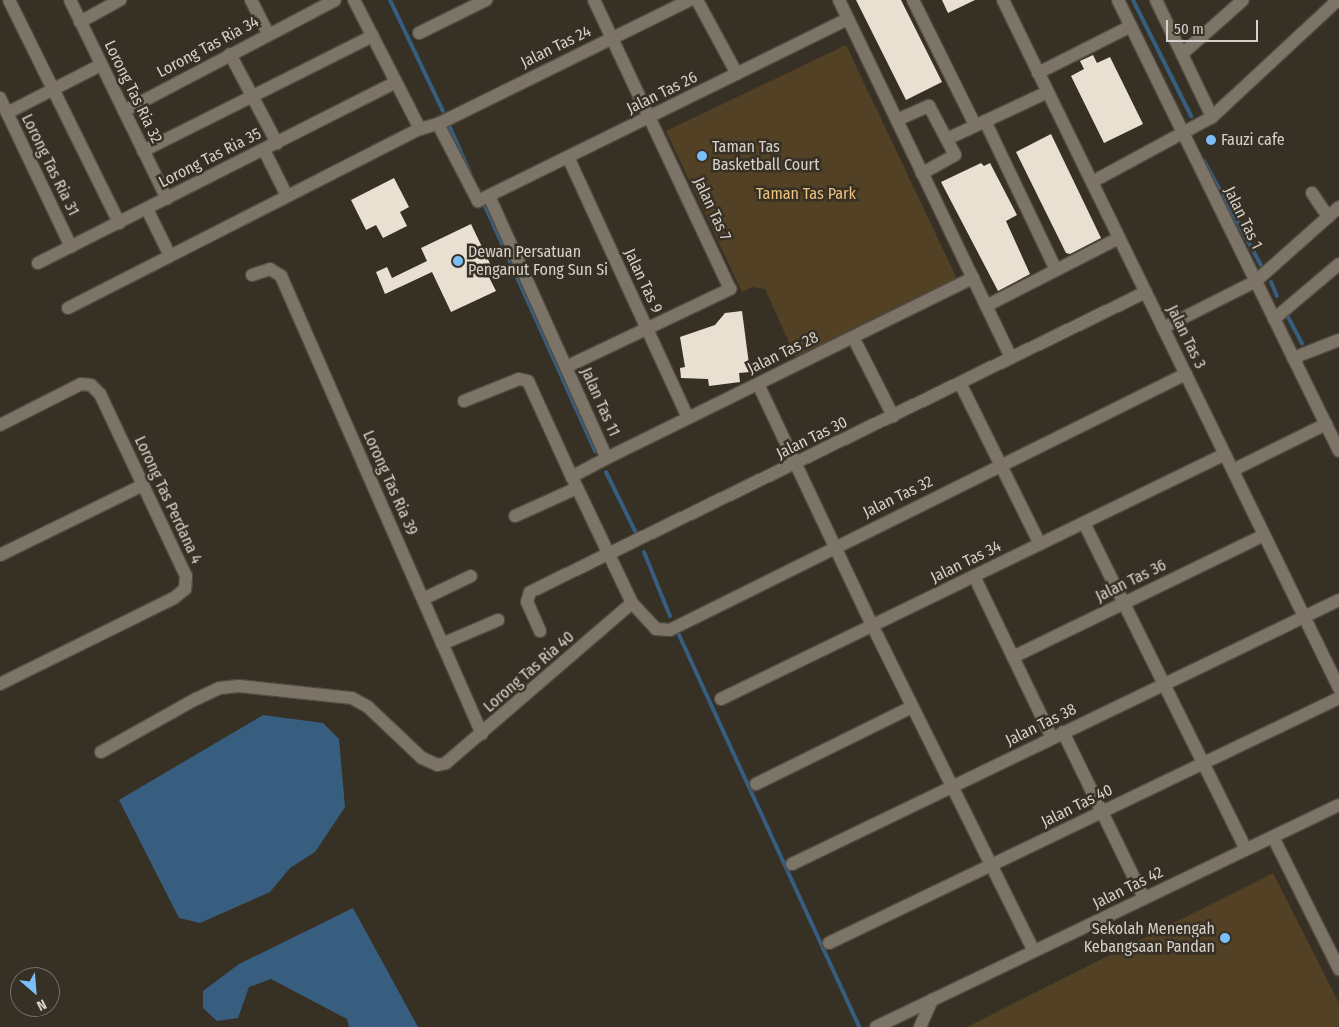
<!DOCTYPE html>
<style>
body{margin:0}
#map{position:relative;width:1339px;height:1027px;overflow:hidden;background:#373025;font-family:"Fira Sans Condensed",sans-serif}
div>[style]{position:absolute}
.green>*{inset:0;background:#534126}
.water>*{inset:0;background:#385e7f}
.stream>*{height:4px;margin:-2px;padding:0 2px;transform-origin:2px;border-radius:2px;background:#385e7f}
.building>*{inset:0;background:#e9e0d2}
.roads{filter:drop-shadow(1px 0 #524c43) drop-shadow(-1px 0 #524c43) drop-shadow(0 1px #524c43) drop-shadow(0 -1px #524c43)}
.minor>*{height:12px;margin:-6px;padding:0 6px;transform-origin:6px;border-radius:6px;background:#7d7468}
.dots>*{width:14px;height:14px;translate:-50% -50%;box-sizing:border-box;border:2px solid #373025;border-radius:50%}
span{translate:-50% -50%;white-space:nowrap;text-align:center;line-height:1.15;-webkit-text-stroke:5px #373025;paint-order:stroke}
.street-label{font-size:16px;color:#d6d1cb}
.poi-label{font-size:16px;color:#d6d1cb}
.left{translate:0 -50%;text-align:left}
.right{translate:-100% -50%;text-align:right}
.park-label{font-size:16px;color:#ecc07d}
.north{position:absolute;left:10px;top:967px;width:50px;height:50px;box-sizing:border-box;background:#373025;border:1px solid #777067;border-radius:50%;rotate:153deg;font-size:14px;font-weight:700;line-height:20px;text-align:center;color:#d6d1cb}
.north::after{content:'';display:block;margin:auto;width:18px;height:22px;background:#7bbef8;clip-path:polygon(50% 0,100% 100%,50% 72%,0 100%)}
.scale{position:absolute;left:1166px;top:20px;width:92px;height:22px;box-sizing:border-box;border:2px solid #d6d1cb;border-top:0;padding-left:6px;font-size:15px;line-height:18px;white-space:nowrap;color:#d6d1cb;-webkit-text-stroke:4px #373025;paint-order:stroke}
</style>
<div id="map">
<div class="green">
<div style="clip-path:polygon(846px 45px,959px 283px,797px 360px,765px 289px,752px 287px,742px 292px,666px 131px)"></div>
<div style="clip-path:polygon(1273px 873px,1339px 1003px,1339px 1027px,967px 1027px)"></div>
</div>
<div class="water">
<div style="clip-path:polygon(263px 715px,323px 723px,339px 739px,345px 807px,315px 852px,290px 868px,270px 892px,200px 923px,179px 918px,119px 800px)"></div>
<div style="clip-path:polygon(353px 908px,418px 1027px,349px 1027px,347px 1019px,271px 979px,249px 987px,238px 1018px,217px 1021px,203px 1008px,203px 991px,239px 964px)"></div>
</div>
<div class="stream">
<div style="left:390px;top:0;width:123px;rotate:64.5deg"></div>
<div style="left:1133px;top:0;width:130px;rotate:63.4deg"></div>
<div style="left:449px;top:125px;width:52px;rotate:66.4deg"></div>
<div style="left:1204px;top:161px;width:119px;rotate:61.3deg"></div>
<div style="left:485px;top:206px;width:269px;rotate:65.8deg"></div>
<div style="left:1271px;top:282px;width:15px;rotate:67deg"></div>
<div style="left:1288px;top:317px;width:30px;rotate:62deg"></div>
<div style="left:606px;top:472px;width:70px;rotate:63.8deg"></div>
<div style="left:644px;top:552px;width:69px;rotate:67.9deg"></div>
<div style="left:679px;top:635px;width:431px;rotate:65.3deg"></div>
</div>
<div class="building">
<div style="clip-path:polygon(856px 0,901px 0,942px 82px,906px 100px)"></div>
<div style="clip-path:polygon(942px 0,975px 0,948px 13px)"></div>
<div style="clip-path:polygon(1093px 55px,1097px 63px,1110px 57px,1143px 124px,1104px 143px,1071px 76px,1084px 69px,1080px 61px)"></div>
<div style="clip-path:polygon(1051px 134px,1101px 238px,1070px 254px,1066px 253px,1016px 152px)"></div>
<div style="clip-path:polygon(981px 163px,984px 166px,990px 163px,1017px 215px,1006px 221px,1030px 274px,998px 291px,941px 182px)"></div>
<div style="clip-path:polygon(394px 178px,409px 207px,400px 212px,407px 226px,383px 238px,376px 225px,366px 230px,351px 200px)"></div>
<div style="clip-path:polygon(471px 224px,495px 274px,489px 277px,496px 291px,451px 312px,432px 272px,385px 294px,376px 272px,387px 267px,392px 278px,427px 261px,421px 248px)"></div>
<div style="clip-path:polygon(742px 311px,750px 372px,739px 373px,740px 382px,709px 386px,708px 379px,681px 378px,680px 368px,685px 367px,680px 337px,715px 325px,725px 313px)"></div>
</div>
<div class="roads">
<div class="minor">
<div style="left:9px;top:0;width:249px;rotate:63.7deg"></div>
<div style="left:70px;top:0;width:221px;rotate:64deg"></div>
<div style="left:251px;top:0;width:37px;rotate:63deg"></div>
<div style="left:354px;top:0;width:145px;rotate:62.9deg"></div>
<div style="left:697px;top:0;width:84px;rotate:61.6deg"></div>
<div style="left:839px;top:0;width:396px;rotate:64.3deg"></div>
<div style="left:913px;top:0;width:140px;rotate:63.6deg"></div>
<div style="left:1003px;top:0;width:766px;rotate:63.97deg"></div>
<div style="left:1118px;top:0;width:502px;rotate:63.89deg"></div>
<div style="left:1156px;top:0;width:130px;rotate:64.4deg"></div>
<div style="left:80px;top:22px;width:46px;rotate:-28.8deg"></div>
<div style="left:419px;top:33px;width:75px;rotate:-26.2deg"></div>
<div style="left:230px;top:54px;width:101px;rotate:62.2deg"></div>
<div style="left:1182px;top:54px;width:81px;rotate:-41.5deg"></div>
<div style="left:1038px;top:73px;width:104px;rotate:-26.8deg"></div>
<div style="left:0;top:98px;width:165px;rotate:64.5deg"></div>
<div style="left:124px;top:111px;width:238px;rotate:-27.7deg"></div>
<div style="left:7px;top:113px;width:106px;rotate:-27.1deg"></div>
<div style="left:897px;top:120px;width:35px;rotate:-24deg"></div>
<div style="left:929px;top:106px;width:55px;rotate:62deg"></div>
<div style="left:955px;top:155px;width:38px;rotate:151deg"></div>
<div style="left:985px;top:121px;width:165px;rotate:64.5deg"></div>
<div style="left:438px;top:124px;width:281px;rotate:-26.2deg"></div>
<div style="left:947px;top:139px;width:111px;rotate:-25deg"></div>
<div style="left:264px;top:150px;width:51px;rotate:63.4deg"></div>
<div style="left:143px;top:151px;width:257px;rotate:-26.6deg"></div>
<div style="left:568px;top:157px;width:287px;rotate:65.3deg"></div>
<div style="left:1092px;top:182px;width:136px;rotate:-28.4deg"></div>
<div style="left:1212px;top:117px;width:172px;rotate:-42.9deg"></div>
<div style="left:1312px;top:193px;width:29px;rotate:56deg"></div>
<div style="left:489px;top:196px;width:287px;rotate:65.8deg"></div>
<div style="left:607px;top:458px;width:40px;rotate:152deg"></div>
<div style="left:572px;top:477px;width:140px;rotate:64.5deg"></div>
<div style="left:632px;top:603px;width:35px;rotate:47deg"></div>
<div style="left:656px;top:629px;width:14px;rotate:4deg"></div>
<div style="left:670px;top:630px;width:576px;rotate:-26.39deg"></div>
<div style="left:147px;top:209px;width:52px;rotate:63.9deg"></div>
<div style="left:38px;top:263px;width:401px;rotate:-26.8deg"></div>
<div style="left:252px;top:275px;width:19px;rotate:-18deg"></div>
<div style="left:270px;top:269px;width:13px;rotate:32deg"></div>
<div style="left:281px;top:276px;width:500px;rotate:66.31deg"></div>
<div style="left:986px;top:306px;width:149px;rotate:-27.1deg"></div>
<div style="left:68px;top:308px;width:395px;rotate:-27deg"></div>
<div style="left:420px;top:129px;width:19px;rotate:-16deg"></div>
<div style="left:438px;top:124px;width:87px;rotate:62.5deg"></div>
<div style="left:478px;top:201px;width:412px;rotate:-26.2deg"></div>
<div style="left:1274px;top:319px;width:85px;rotate:-40.2deg"></div>
<div style="left:1163px;top:328px;width:104px;rotate:-26.8deg"></div>
<div style="left:1256px;top:281px;width:111px;rotate:-41.7deg"></div>
<div style="left:853px;top:337px;width:89px;rotate:63.1deg"></div>
<div style="left:1293px;top:358px;width:49px;rotate:-21.4deg"></div>
<div style="left:566px;top:367px;width:182px;rotate:-25.4deg"></div>
<div style="left:730px;top:289px;width:319px;rotate:-115.2deg"></div>
<div style="left:960px;top:383px;width:180px;rotate:63.6deg"></div>
<div style="left:758px;top:384px;width:267px;rotate:64.7deg"></div>
<div style="left:872px;top:625px;width:364px;rotate:63.6deg"></div>
<div style="left:464px;top:401px;width:59px;rotate:-21.8deg"></div>
<div style="left:519px;top:379px;width:9px;rotate:13deg"></div>
<div style="left:528px;top:381px;width:106px;rotate:65.4deg"></div>
<div style="left:0;top:425px;width:91px;rotate:-26.8deg"></div>
<div style="left:81px;top:384px;width:10px;rotate:6deg"></div>
<div style="left:91px;top:385px;width:13px;rotate:45deg"></div>
<div style="left:100px;top:394px;width:201px;rotate:64.7deg"></div>
<div style="left:186px;top:576px;width:13px;rotate:94deg"></div>
<div style="left:185px;top:589px;width:14px;rotate:141deg"></div>
<div style="left:174px;top:598px;width:194px;rotate:153.7deg"></div>
<div style="left:607px;top:458px;width:408px;rotate:-26.2deg"></div>
<div style="left:1233px;top:470px;width:104px;rotate:-26.3deg"></div>
<div style="left:515px;top:516px;width:68px;rotate:-24.3deg"></div>
<div style="left:1084px;top:523px;width:364px;rotate:63.6deg"></div>
<div style="left:0;top:555px;width:159px;rotate:-26.1deg"></div>
<div style="left:974px;top:576px;width:180px;rotate:64.3deg"></div>
<div style="left:423px;top:599px;width:53px;rotate:-25.6deg"></div>
<div style="left:540px;top:631px;width:32px;rotate:-114deg"></div>
<div style="left:527px;top:602px;width:10px;rotate:-73deg"></div>
<div style="left:530px;top:592px;width:685px;rotate:-25.97deg"></div>
<div style="left:442px;top:644px;width:61px;rotate:-23.2deg"></div>
<div style="left:1013px;top:657px;width:279px;rotate:-25.9deg"></div>
<div style="left:721px;top:699px;width:560px;rotate:-25.92deg"></div>
<div style="left:1063px;top:732px;width:185px;rotate:64deg"></div>
<div style="left:101px;top:752px;width:109px;rotate:-29.2deg"></div>
<div style="left:196px;top:699px;width:26px;rotate:-25deg"></div>
<div style="left:220px;top:688px;width:19px;rotate:-6deg"></div>
<div style="left:239px;top:686px;width:114px;rotate:6.1deg"></div>
<div style="left:352px;top:698px;width:18px;rotate:29deg"></div>
<div style="left:368px;top:707px;width:74px;rotate:43.4deg"></div>
<div style="left:422px;top:758px;width:17px;rotate:24deg"></div>
<div style="left:438px;top:765px;width:8px;rotate:-14deg"></div>
<div style="left:446px;top:763px;width:245px;rotate:-40.7deg"></div>
<div style="left:756px;top:784px;width:174px;rotate:-26.3deg"></div>
<div style="left:1273px;top:837px;width:148px;rotate:63.4deg"></div>
<div style="left:792px;top:864px;width:607px;rotate:-25.76deg"></div>
<div style="left:829px;top:943px;width:566px;rotate:-25.66deg"></div>
<div style="left:876px;top:1027px;width:513px;rotate:-25.62deg"></div>
<div style="left:920px;top:1027px;width:30px;rotate:-66deg"></div>
</div>
</div>
<div class="dots">
<div style="left:1211px;top:140px;background:#7bbef8"></div>
<div style="left:702px;top:156px;background:#7bbef8"></div>
<div style="left:458px;top:261px;background:#7bbef8"></div>
<div style="left:1225px;top:938px;background:#7bbef8"></div>
</div>
<div class="street-label">
<span style="left:208px;top:47px;rotate:-28deg">Lorong Tas Ria 34</span>
<span style="left:556px;top:47px;rotate:-26deg">Jalan Tas 24</span>
<span style="left:133px;top:92px;rotate:64deg">Lorong Tas Ria 32</span>
<span style="left:662px;top:93px;rotate:-26deg">Jalan Tas 26</span>
<span style="left:210px;top:158px;rotate:-27deg">Lorong Tas Ria 35</span>
<span style="left:50px;top:165px;rotate:64deg">Lorong Tas Ria 31</span>
<span style="left:712px;top:209px;rotate:65deg">Jalan Tas 7</span>
<span style="left:1243px;top:218px;rotate:64deg">Jalan Tas 1</span>
<span style="left:643px;top:281px;rotate:65deg">Jalan Tas 9</span>
<span style="left:1186px;top:337px;rotate:64deg">Jalan Tas 3</span>
<span style="left:783px;top:353px;rotate:-26deg">Jalan Tas 28</span>
<span style="left:600px;top:402px;rotate:66deg">Jalan Tas 11</span>
<span style="left:812px;top:438px;rotate:-26deg">Jalan Tas 30</span>
<span style="left:390px;top:483px;rotate:66deg">Lorong Tas Ria 39</span>
<span style="left:898px;top:497px;rotate:-26deg">Jalan Tas 32</span>
<span style="left:168px;top:500px;rotate:65deg">Lorong Tas Perdana 4</span>
<span style="left:966px;top:562px;rotate:-26deg">Jalan Tas 34</span>
<span style="left:1131px;top:581px;rotate:-26deg">Jalan Tas 36</span>
<span style="left:529px;top:672px;rotate:-41deg">Lorong Tas Ria 40</span>
<span style="left:1041px;top:725px;rotate:-26deg">Jalan Tas 38</span>
<span style="left:1077px;top:806px;rotate:-26deg">Jalan Tas 40</span>
<span style="left:1128px;top:888px;rotate:-26deg">Jalan Tas 42</span>
</div>
<div class="poi-label">
<span class="left" style="left:1221px;top:140px">Fauzi cafe</span>
<span class="left" style="left:712px;top:156px">Taman Tas<br>Basketball Court</span>
<span class="left" style="left:468px;top:261px">Dewan Persatuan<br>Penganut Fong Sun Si</span>
<span class="right" style="left:1215px;top:938px">Sekolah Menengah<br>Kebangsaan Pandan</span>
</div>
<div class="park-label">
<span style="left:806px;top:194px">Taman Tas Park</span>
</div>
<div class="north">N</div>
<div class="scale">50 m</div>
</div>
